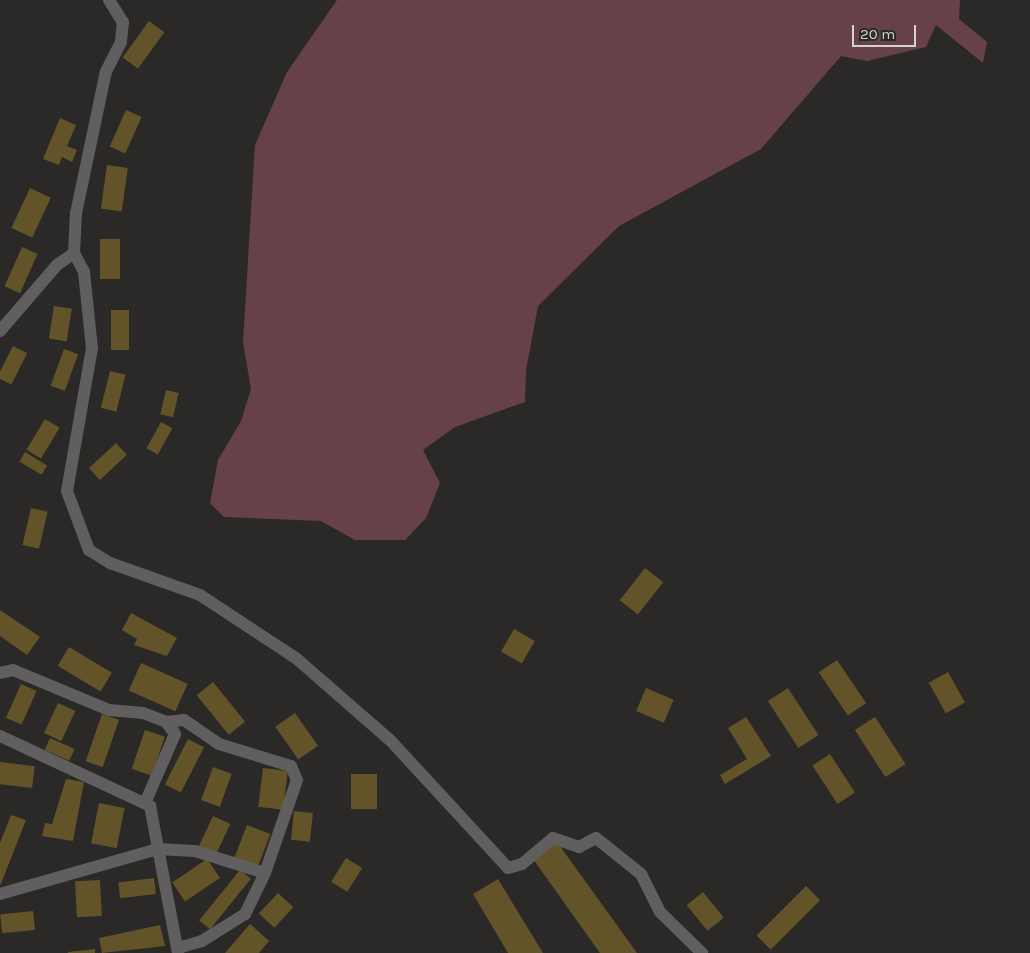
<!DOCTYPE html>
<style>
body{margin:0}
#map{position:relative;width:1030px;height:953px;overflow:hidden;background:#2b2928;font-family:Karla,sans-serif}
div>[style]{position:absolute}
.green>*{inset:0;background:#674148}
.building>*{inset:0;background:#625328;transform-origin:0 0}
.minor>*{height:12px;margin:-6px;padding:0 6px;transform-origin:6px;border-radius:6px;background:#605e5e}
span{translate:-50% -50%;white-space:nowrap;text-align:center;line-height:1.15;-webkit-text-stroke:5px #2b2928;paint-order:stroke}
.scale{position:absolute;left:852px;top:25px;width:64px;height:22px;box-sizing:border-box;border:2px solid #d4d2d1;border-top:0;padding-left:6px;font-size:15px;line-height:18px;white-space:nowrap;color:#d4d2d1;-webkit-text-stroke:4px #2b2928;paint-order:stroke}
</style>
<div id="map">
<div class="green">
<div style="clip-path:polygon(337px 0,960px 0,959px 19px,987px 42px,983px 63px,936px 25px,926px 47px,867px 61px,841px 56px,761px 149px,619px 226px,538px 306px,526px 370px,525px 402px,455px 427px,423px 450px,440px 483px,426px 518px,405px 540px,355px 540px,321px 521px,224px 517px,210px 503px,218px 460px,241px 421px,251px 389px,243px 342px,255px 145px,287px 72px)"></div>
</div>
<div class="building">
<div style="left:149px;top:21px;width:19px;height:45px;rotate:36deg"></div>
<div style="left:126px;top:110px;width:17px;height:40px;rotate:24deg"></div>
<div style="clip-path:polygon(60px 118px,76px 125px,67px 146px,77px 150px,72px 162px,62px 157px,59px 165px,43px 159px)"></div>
<div style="left:107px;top:165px;width:21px;height:44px;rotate:8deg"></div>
<div style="left:30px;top:188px;width:23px;height:44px;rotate:25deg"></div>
<div style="left:100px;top:239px;width:20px;height:40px"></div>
<div style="left:22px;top:247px;width:17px;height:43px;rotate:24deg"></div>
<div style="left:54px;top:306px;width:18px;height:33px;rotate:9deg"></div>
<div style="left:129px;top:310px;width:40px;height:18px;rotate:90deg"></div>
<div style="left:13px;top:346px;width:16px;height:35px;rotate:27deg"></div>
<div style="left:64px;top:349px;width:15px;height:39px;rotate:20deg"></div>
<div style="left:110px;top:371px;width:16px;height:38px;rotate:14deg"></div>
<div style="left:166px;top:390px;width:13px;height:25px;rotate:13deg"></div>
<div style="left:45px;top:419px;width:17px;height:36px;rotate:31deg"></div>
<div style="left:161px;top:422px;width:13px;height:30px;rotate:29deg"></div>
<div style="left:116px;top:443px;width:16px;height:37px;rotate:47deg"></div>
<div style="left:25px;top:452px;width:26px;height:11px;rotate:31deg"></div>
<div style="left:31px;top:508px;width:17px;height:38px;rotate:13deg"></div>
<div style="left:645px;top:568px;width:23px;height:41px;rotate:38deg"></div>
<div style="clip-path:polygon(0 610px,40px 637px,27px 655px,0 636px)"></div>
<div style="clip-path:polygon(131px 613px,177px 638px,167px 656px,134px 645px,137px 639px,122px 630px)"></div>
<div style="left:514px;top:629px;width:24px;height:26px;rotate:30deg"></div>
<div style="left:69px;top:647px;width:50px;height:22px;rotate:31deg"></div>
<div style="left:837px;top:660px;width:52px;height:22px;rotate:56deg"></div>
<div style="left:141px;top:663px;width:51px;height:30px;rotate:24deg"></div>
<div style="left:948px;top:672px;width:35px;height:22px;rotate:61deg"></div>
<div style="left:213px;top:682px;width:51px;height:21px;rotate:51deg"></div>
<div style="left:21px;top:684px;width:17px;height:37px;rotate:24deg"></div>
<div style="left:646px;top:688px;width:30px;height:25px;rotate:23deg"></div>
<div style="left:788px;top:688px;width:56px;height:24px;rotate:57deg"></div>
<div style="left:58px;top:703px;width:19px;height:33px;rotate:25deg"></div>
<div style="left:295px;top:713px;width:40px;height:24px;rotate:55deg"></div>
<div style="left:102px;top:714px;width:18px;height:50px;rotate:19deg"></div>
<div style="clip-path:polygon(746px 717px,771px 756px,725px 784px,720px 775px,747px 759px,728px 728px)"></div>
<div style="left:875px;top:717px;width:56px;height:24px;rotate:57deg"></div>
<div style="left:145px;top:730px;width:21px;height:41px;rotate:19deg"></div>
<div style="left:50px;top:738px;width:27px;height:13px;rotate:24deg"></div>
<div style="left:188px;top:739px;width:18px;height:51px;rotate:27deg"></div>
<div style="left:830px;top:754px;width:46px;height:21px;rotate:57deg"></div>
<div style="left:0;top:762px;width:35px;height:22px;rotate:7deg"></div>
<div style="left:213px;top:767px;width:20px;height:35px;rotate:20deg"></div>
<div style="left:263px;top:768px;width:25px;height:39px;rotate:7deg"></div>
<div style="left:351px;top:774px;width:26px;height:35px"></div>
<div style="clip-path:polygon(66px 779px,84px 782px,73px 841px,42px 836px,45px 823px,52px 824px)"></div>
<div style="left:99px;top:803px;width:26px;height:41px;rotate:11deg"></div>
<div style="left:294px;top:811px;width:19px;height:29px;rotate:6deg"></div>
<div style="clip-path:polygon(11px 815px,26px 820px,0 886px,0 843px)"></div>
<div style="left:213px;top:816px;width:19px;height:33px;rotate:25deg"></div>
<div style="left:247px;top:825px;width:25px;height:35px;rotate:21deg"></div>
<div style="clip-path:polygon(557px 842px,637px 953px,600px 953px,533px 859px)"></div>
<div style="left:346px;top:858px;width:19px;height:28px;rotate:32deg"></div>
<div style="left:207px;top:859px;width:23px;height:42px;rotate:56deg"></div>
<div style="left:240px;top:870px;width:14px;height:65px;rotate:39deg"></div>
<div style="left:154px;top:878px;width:16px;height:36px;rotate:83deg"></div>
<div style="clip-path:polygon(498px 879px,543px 953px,508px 953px,473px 894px)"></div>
<div style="left:100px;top:880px;width:36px;height:25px;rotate:87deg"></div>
<div style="left:806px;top:886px;width:20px;height:70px;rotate:45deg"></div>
<div style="left:703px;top:892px;width:33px;height:21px;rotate:51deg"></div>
<div style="left:278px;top:893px;width:21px;height:28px;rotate:43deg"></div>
<div style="left:33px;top:911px;width:19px;height:33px;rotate:84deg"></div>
<div style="clip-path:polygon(250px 924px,269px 941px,259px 953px,225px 953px)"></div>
<div style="clip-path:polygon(160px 925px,165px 946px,102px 953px,99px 938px)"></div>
<div style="clip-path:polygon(95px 949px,95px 953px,68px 953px,68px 952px)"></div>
</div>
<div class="minor">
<div style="left:109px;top:0;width:26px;rotate:58deg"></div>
<div style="left:123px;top:22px;width:20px;rotate:96deg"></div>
<div style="left:121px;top:42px;width:33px;rotate:117deg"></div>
<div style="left:106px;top:71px;width:145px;rotate:101.9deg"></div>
<div style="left:76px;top:213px;width:40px;rotate:92.9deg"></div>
<div style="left:74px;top:253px;width:21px;rotate:62deg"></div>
<div style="left:84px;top:272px;width:76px;rotate:84deg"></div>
<div style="left:92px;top:348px;width:145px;rotate:99.9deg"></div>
<div style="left:67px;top:491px;width:63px;rotate:69.6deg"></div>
<div style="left:89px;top:550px;width:25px;rotate:32deg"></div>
<div style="left:110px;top:563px;width:96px;rotate:19.6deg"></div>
<div style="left:200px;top:595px;width:116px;rotate:33.4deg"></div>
<div style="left:297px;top:659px;width:123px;rotate:41.1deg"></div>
<div style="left:390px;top:740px;width:174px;rotate:47.3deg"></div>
<div style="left:508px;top:868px;width:15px;rotate:-16deg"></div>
<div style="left:522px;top:864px;width:40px;rotate:-40deg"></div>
<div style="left:553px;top:838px;width:28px;rotate:19deg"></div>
<div style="left:579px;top:847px;width:19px;rotate:-28deg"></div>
<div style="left:596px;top:838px;width:58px;rotate:38.7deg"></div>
<div style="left:641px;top:874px;width:42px;rotate:63.4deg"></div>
<div style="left:660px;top:912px;width:59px;rotate:44.3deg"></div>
<div style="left:0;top:331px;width:87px;rotate:-49.2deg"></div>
<div style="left:57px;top:265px;width:21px;rotate:-35deg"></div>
<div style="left:0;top:673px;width:13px;rotate:-13deg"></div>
<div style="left:13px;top:670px;width:104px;rotate:22.6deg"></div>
<div style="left:109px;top:710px;width:34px;rotate:5deg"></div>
<div style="left:143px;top:713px;width:25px;rotate:21deg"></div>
<div style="left:166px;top:722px;width:15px;rotate:53deg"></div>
<div style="left:175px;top:734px;width:75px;rotate:113.5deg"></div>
<div style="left:166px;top:722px;width:18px;rotate:-6deg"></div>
<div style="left:184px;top:720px;width:42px;rotate:34.4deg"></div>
<div style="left:219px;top:744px;width:75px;rotate:17deg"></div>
<div style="left:291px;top:766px;width:15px;rotate:67deg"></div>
<div style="left:297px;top:780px;width:98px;rotate:109deg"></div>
<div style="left:265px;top:873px;width:46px;rotate:116deg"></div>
<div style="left:245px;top:914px;width:51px;rotate:147.9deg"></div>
<div style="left:202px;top:941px;width:26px;rotate:164deg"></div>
<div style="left:0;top:736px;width:166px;rotate:25deg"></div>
<div style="left:150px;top:806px;width:150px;rotate:79.2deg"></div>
<div style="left:0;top:894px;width:164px;rotate:-15.9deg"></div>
<div style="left:158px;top:849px;width:37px;rotate:3deg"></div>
<div style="left:195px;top:851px;width:73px;rotate:17.4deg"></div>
</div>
<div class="scale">20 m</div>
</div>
